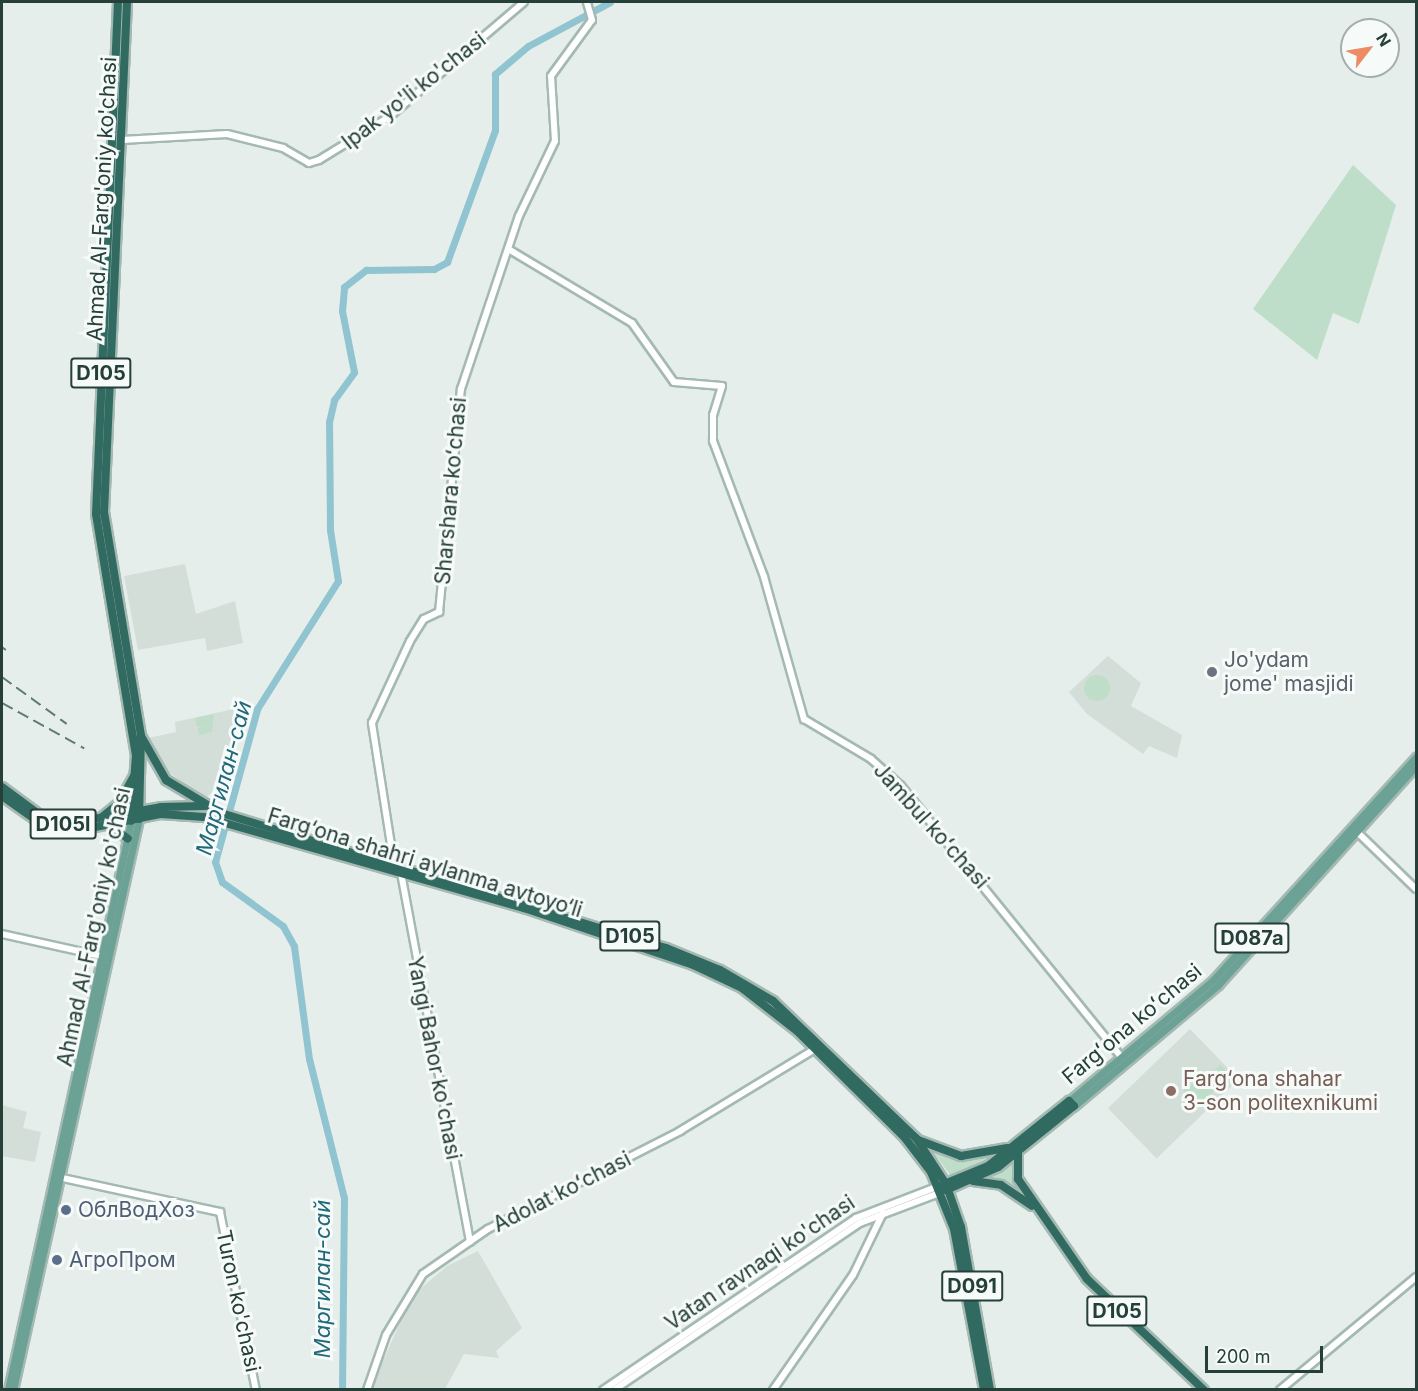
<!DOCTYPE html>
<meta charset="utf-8">
<style>
body{margin:0}
#map{position:relative;width:1418px;height:1391px;overflow:hidden;background:#e5eeea;font-family:Inter,sans-serif}
div>[style]{position:absolute}
.built>*{inset:0;background:#d3ded9;transform-origin:0 0}
.green>*{inset:0;background:#bfdec9}
.round{border-radius:50%}
.river>*{height:7px;margin:-3.5px;padding:0 3.5px;transform-origin:3.5px;border-radius:3.5px;background:#90c4d0}
.roads{filter:drop-shadow(2px 0 #a4b9b2) drop-shadow(-2px 0 #a4b9b2) drop-shadow(0 2px #a4b9b2) drop-shadow(0 -2px #a4b9b2)}
.secondary>*{height:6px;margin:-3px;padding:0 3px;transform-origin:3px;border-radius:3px;background:#fff}
.primary>*{height:7px;margin:-3.5px;padding:0 3.5px;transform-origin:3.5px;border-radius:3.5px;background:#6ca195}
.highway>*{height:8px;margin:-4px;padding:0 4px;transform-origin:4px;border-radius:4px;background:#316a61}
.rail>*{height:1.5px;margin-top:-0.75px;transform-origin:0;background:repeating-linear-gradient(90deg,#607a74 0 12px,transparent 0 18px)}
.dots>*{width:16px;height:16px;translate:-50% -50%;box-sizing:border-box;border:3px solid #f6faf8;border-radius:50%}
span{translate:-50% -50%;white-space:nowrap;text-align:center;line-height:1.15;-webkit-text-stroke:6px #f6faf8;paint-order:stroke}
.shield-label span{padding:2px 4px;background:#f6faf8;border:2px solid;border-radius:4px;-webkit-text-stroke-width:0}
.shield-label{font-size:20px;color:#253f39;font-weight:700}
.street-label{font-size:21px;color:#253f39}
.worship-label{font-size:21px;color:#5b616d}
.left{translate:0 -50%;text-align:left}
.education-label{font-size:21px;color:#785e54}
.service-label{font-size:21px;color:#4e5e75}
.water-label{font-size:22px;color:#20687a;font-style:italic}
.frame{position:absolute;inset:0;border:3px solid #253f39;pointer-events:none}
.north{position:absolute;left:1340px;top:18px;width:60px;height:60px;box-sizing:border-box;background:#f6faf8;border:2px solid #a2afac;border-radius:50%;rotate:59deg;font-size:16px;font-weight:700;line-height:24px;text-align:center;color:#253f39}
.north::after{content:'';display:block;margin:auto;width:21px;height:27px;background:#ed8b64;clip-path:polygon(50% 0,100% 100%,50% 72%,0 100%)}
.scale{position:absolute;left:1205px;top:1346px;width:118px;height:27px;box-sizing:border-box;border:3px solid #253f39;border-top:0;padding-left:8px;font-size:18px;line-height:21px;white-space:nowrap;color:#253f39;-webkit-text-stroke:4px #f6faf8;paint-order:stroke}
</style>
<div id="map">
<div class="built">
<div style="clip-path:polygon(185px 564px,196px 614px,235px 601px,243px 643px,207px 651px,205px 638px,138px 650px,124px 576px)"></div>
<div style="clip-path:polygon(1108px 656px,1141px 683px,1131px 706px,1182px 735px,1177px 758px,1149px 746px,1143px 754px,1087px 714px,1069px 692px)"></div>
<div style="clip-path:polygon(243px 707px,222px 785px,204px 799px,165px 769px,148px 738px,176px 732px,175px 722px)"></div>
<div style="left:1190px;top:1029px;width:70px;height:114px;rotate:46deg"></div>
<div style="clip-path:polygon(2px 1105px,27px 1112px,23px 1128px,41px 1132px,35px 1162px,2px 1156px)"></div>
<div style="clip-path:polygon(478px 1251px,522px 1328px,496px 1351px,499px 1358px,464px 1354px,445px 1389px,370px 1390px,412px 1296px,447px 1266px)"></div>
</div>
<div class="green">
<div style="clip-path:polygon(1353px 165px,1396px 205px,1359px 324px,1333px 313px,1317px 360px,1253px 309px)"></div>
<div class="round" style="left:1084px;top:675px;width:26px;height:26px"></div>
<div style="clip-path:polygon(214px 714px,212px 732px,199px 735px,198px 728px,210px 725px,197px 727px,195px 718px)"></div>
<div style="clip-path:polygon(1221px 1065px,1228px 1073px,1224px 1082px,1198px 1106px,1185px 1103px,1184px 1090px)"></div>
<div style="clip-path:polygon(931px 1149px,964px 1159px,997px 1156px,950px 1175px)"></div>
<div style="clip-path:polygon(1012px 1163px,1014px 1180px,1024px 1194px,986px 1179px)"></div>
</div>
<div class="river">
<div style="left:342px;top:1390px;width:192px;rotate:-89.4deg"></div>
<div style="left:344px;top:1198px;width:143px;rotate:-104.1deg"></div>
<div style="left:309px;top:1059px;width:114px;rotate:-97.6deg"></div>
<div style="left:294px;top:946px;width:23px;rotate:-119deg"></div>
<div style="left:283px;top:926px;width:75px;rotate:-144.2deg"></div>
<div style="left:222px;top:882px;width:21px;rotate:-109deg"></div>
<div style="left:215px;top:862px;width:159px;rotate:-74.6deg"></div>
<div style="left:257px;top:709px;width:151px;rotate:-57.7deg"></div>
<div style="left:338px;top:581px;width:52px;rotate:-98.9deg"></div>
<div style="left:330px;top:530px;width:108px;rotate:-90.5deg"></div>
<div style="left:329px;top:422px;width:23px;rotate:-77deg"></div>
<div style="left:334px;top:400px;width:34px;rotate:-54deg"></div>
<div style="left:354px;top:372px;width:62px;rotate:-101.1deg"></div>
<div style="left:342px;top:311px;width:24px;rotate:-85deg"></div>
<div style="left:344px;top:287px;width:28px;rotate:-38deg"></div>
<div style="left:366px;top:270px;width:68px;rotate:-0.8deg"></div>
<div style="left:434px;top:269px;width:15px;rotate:-28deg"></div>
<div style="left:447px;top:262px;width:140px;rotate:-70deg"></div>
<div style="left:495px;top:130px;width:56px;rotate:-90deg"></div>
<div style="left:495px;top:74px;width:43px;rotate:-40.3deg"></div>
<div style="left:528px;top:46px;width:93px;rotate:-28.2deg"></div>
</div>
<div class="roads">
<div class="secondary">
<div style="left:122px;top:140px;width:105px;rotate:-3.3deg"></div>
<div style="left:227px;top:134px;width:58px;rotate:14deg"></div>
<div style="left:283px;top:148px;width:30px;rotate:30deg"></div>
<div style="left:309px;top:163px;width:10px;rotate:-17deg"></div>
<div style="left:319px;top:160px;width:82px;rotate:-31.6deg"></div>
<div style="left:389px;top:117px;width:177px;rotate:-40.4deg"></div>
<div style="left:510px;top:250px;width:142px;rotate:30.9deg"></div>
<div style="left:632px;top:323px;width:72px;rotate:54.6deg"></div>
<div style="left:674px;top:382px;width:48px;rotate:4.8deg"></div>
<div style="left:722px;top:386px;width:30px;rotate:107deg"></div>
<div style="left:713px;top:415px;width:26px;rotate:90deg"></div>
<div style="left:713px;top:441px;width:145px;rotate:69.4deg"></div>
<div style="left:764px;top:577px;width:148px;rotate:74.3deg"></div>
<div style="left:804px;top:719px;width:78px;rotate:30.8deg"></div>
<div style="left:871px;top:759px;width:40px;rotate:42deg"></div>
<div style="left:901px;top:786px;width:350px;rotate:50.9deg"></div>
<div style="left:1354px;top:829px;width:86px;rotate:44.1deg"></div>
<div style="left:394px;top:864px;width:143px;rotate:-98.9deg"></div>
<div style="left:372px;top:723px;width:90px;rotate:-65.1deg"></div>
<div style="left:410px;top:641px;width:26px;rotate:-58deg"></div>
<div style="left:424px;top:619px;width:17px;rotate:-25deg"></div>
<div style="left:439px;top:612px;width:224px;rotate:-84.4deg"></div>
<div style="left:461px;top:389px;width:182px;rotate:-71.5deg"></div>
<div style="left:519px;top:216px;width:83px;rotate:-64.4deg"></div>
<div style="left:555px;top:141px;width:65px;rotate:-93.5deg"></div>
<div style="left:551px;top:76px;width:69px;rotate:-53.8deg"></div>
<div style="left:592px;top:20px;width:19px;rotate:-106deg"></div>
<div style="left:401px;top:873px;width:375px;rotate:79.4deg"></div>
<div style="left:2px;top:934px;width:107px;rotate:12.5deg"></div>
<div style="left:58px;top:1177px;width:166px;rotate:12.2deg"></div>
<div style="left:220px;top:1212px;width:182px;rotate:78.6deg"></div>
<div style="left:367px;top:1390px;width:58px;rotate:-70.9deg"></div>
<div style="left:386px;top:1335px;width:71px;rotate:-58.8deg"></div>
<div style="left:423px;top:1274px;width:79px;rotate:-34.7deg"></div>
<div style="left:488px;top:1229px;width:216px;rotate:-27deg"></div>
<div style="left:680px;top:1131px;width:158px;rotate:-31.3deg"></div>
<div style="left:603px;top:1390px;width:306px;rotate:-34.2deg"></div>
<div style="left:856px;top:1218px;width:89px;rotate:-21.1deg"></div>
<div style="left:614px;top:1390px;width:297px;rotate:-34.2deg"></div>
<div style="left:860px;top:1223px;width:88px;rotate:-20.7deg"></div>
<div style="left:773px;top:1390px;width:140px;rotate:-55.2deg"></div>
<div style="left:853px;top:1275px;width:69px;rotate:-64.2deg"></div>
<div style="left:1280px;top:1390px;width:177px;rotate:-39.7deg"></div>
</div>
<div class="primary">
<div style="left:1069px;top:1101px;width:188px;rotate:-40deg"></div>
<div style="left:1213px;top:980px;width:302px;rotate:-47.7deg"></div>
<div style="left:1074px;top:1106px;width:188px;rotate:-40deg"></div>
<div style="left:1218px;top:985px;width:295px;rotate:-47.9deg"></div>
<div style="left:8px;top:1390px;width:582px;rotate:-77.8deg"></div>
<div style="left:13px;top:1390px;width:585px;rotate:-77.56deg"></div>
</div>
<div class="highway">
<div style="left:118px;top:2px;width:512px;rotate:92.46deg"></div>
<div style="left:96px;top:514px;width:244px;rotate:80.6deg"></div>
<div style="left:136px;top:755px;width:66px;rotate:94.3deg"></div>
<div style="left:127px;top:2px;width:511px;rotate:92.58deg"></div>
<div style="left:104px;top:512px;width:227px;rotate:80.6deg"></div>
<div style="left:141px;top:736px;width:83px;rotate:91.4deg"></div>
<div style="left:141px;top:736px;width:51px;rotate:60.4deg"></div>
<div style="left:166px;top:780px;width:64px;rotate:31deg"></div>
<div style="left:221px;top:813px;width:465px;rotate:16.9deg"></div>
<div style="left:666px;top:948px;width:58px;rotate:22.2deg"></div>
<div style="left:720px;top:970px;width:61px;rotate:30.3deg"></div>
<div style="left:773px;top:1001px;width:198px;rotate:43.8deg"></div>
<div style="left:916px;top:1138px;width:55px;rotate:56.9deg"></div>
<div style="left:946px;top:1184px;width:46px;rotate:70.8deg"></div>
<div style="left:961px;top:1227px;width:166px;rotate:79.9deg"></div>
<div style="left:2px;top:787px;width:47px;rotate:36.4deg"></div>
<div style="left:40px;top:815px;width:27px;rotate:20deg"></div>
<div style="left:65px;top:824px;width:97px;rotate:-10deg"></div>
<div style="left:161px;top:807px;width:44px;rotate:-1.3deg"></div>
<div style="left:2px;top:796px;width:42px;rotate:35.2deg"></div>
<div style="left:36px;top:820px;width:36px;rotate:19deg"></div>
<div style="left:70px;top:832px;width:93px;rotate:-11.2deg"></div>
<div style="left:161px;top:814px;width:43px;rotate:4deg"></div>
<div style="left:204px;top:817px;width:333px;rotate:15.9deg"></div>
<div style="left:524px;top:908px;width:178px;rotate:18.6deg"></div>
<div style="left:693px;top:965px;width:54px;rotate:25.1deg"></div>
<div style="left:742px;top:988px;width:70px;rotate:38deg"></div>
<div style="left:797px;top:1031px;width:152px;rotate:44.7deg"></div>
<div style="left:905px;top:1138px;width:43px;rotate:52.6deg"></div>
<div style="left:931px;top:1172px;width:61px;rotate:68deg"></div>
<div style="left:954px;top:1229px;width:164px;rotate:79.4deg"></div>
<div style="left:102px;top:817px;width:22px;rotate:-39deg"></div>
<div style="left:119px;top:803px;width:31px;rotate:-61deg"></div>
<div style="left:111px;top:826px;width:21px;rotate:37deg"></div>
<div style="left:918px;top:1140px;width:46px;rotate:20.4deg"></div>
<div style="left:961px;top:1156px;width:47px;rotate:-9.9deg"></div>
<div style="left:1018px;top:1152px;width:27px;rotate:90deg"></div>
<div style="left:1018px;top:1179px;width:121px;rotate:55.4deg"></div>
<div style="left:1087px;top:1279px;width:161px;rotate:43.5deg"></div>
<div style="left:973px;top:1181px;width:28px;rotate:8deg"></div>
<div style="left:1001px;top:1185px;width:37px;rotate:34deg"></div>
<div style="left:942px;top:1185px;width:50px;rotate:-22.4deg"></div>
<div style="left:988px;top:1166px;width:104px;rotate:-38.7deg"></div>
<div style="left:1069px;top:1101px;width:7px;rotate:45deg"></div>
<div style="left:1074px;top:1106px;width:97px;rotate:141.2deg"></div>
<div style="left:998px;top:1167px;width:57px;rotate:156.1deg"></div>
</div>
</div>
<div class="rail">
<div style="left:2px;top:647px;width:5px;rotate:37deg"></div>
<div style="left:2px;top:677px;width:80px;rotate:35.9deg"></div>
<div style="left:2px;top:703px;width:94px;rotate:28.8deg"></div>
</div>
<div class="dots">
<div style="left:1212px;top:672px;background:#6b7280"></div>
<div style="left:1171px;top:1091px;background:#8d6e63"></div>
<div style="left:66px;top:1210px;background:#5c6f8a"></div>
<div style="left:57px;top:1260px;background:#5c6f8a"></div>
</div>
<div class="shield-label">
<span style="left:101px;top:373px">D105</span>
<span style="left:63px;top:824px">D105l</span>
<span style="left:630px;top:936px">D105</span>
<span style="left:1252px;top:938px">D087a</span>
<span style="left:972px;top:1286px">D091</span>
<span style="left:1117px;top:1311px">D105</span>
</div>
<div class="street-label">
<span style="left:414px;top:91px;rotate:-38deg">Ipak yo'li ko'chasi</span>
<span style="left:102px;top:199px;rotate:-87deg">Ahmad Al-Farg'oniy ko'chasi</span>
<span style="left:451px;top:491px;rotate:-85deg">Sharshara koʻchasi</span>
<span style="left:931px;top:826px;rotate:48deg">Jambul koʻchasi</span>
<span style="left:425px;top:863px;rotate:17deg">Farg‘ona shahri aylanma avtoyo‘li</span>
<span style="left:94px;top:927px;rotate:-78deg">Ahmad Al-Farg'oniy ko'chasi</span>
<span style="left:1132px;top:1024px;rotate:-40deg">Fargʻona koʻchasi</span>
<span style="left:434px;top:1058px;rotate:79deg">Yangi Bahor ko'chasi</span>
<span style="left:562px;top:1192px;rotate:-27deg">Adolat koʻchasi</span>
<span style="left:760px;top:1263px;rotate:-34deg">Vatan ravnaqi ko'chasi</span>
<span style="left:238px;top:1301px;rotate:78deg">Turon ko'chasi</span>
</div>
<div class="worship-label">
<span class="left" style="left:1224px;top:672px">Jo'ydam<br>jome' masjidi</span>
</div>
<div class="education-label">
<span class="left" style="left:1183px;top:1091px">Farg‘ona shahar<br>3-son politexnikumi</span>
</div>
<div class="service-label">
<span class="left" style="left:78px;top:1210px">ОблВодХоз</span>
<span class="left" style="left:69px;top:1260px">АгроПром</span>
</div>
<div class="water-label">
<span style="left:224px;top:778px;rotate:-75deg">Маргилан-сай</span>
<span style="left:323px;top:1279px;rotate:-90deg">Маргилан-сай</span>
</div>
<div class="frame"></div>
<div class="north">N</div>
<div class="scale">200 m</div>
</div>
